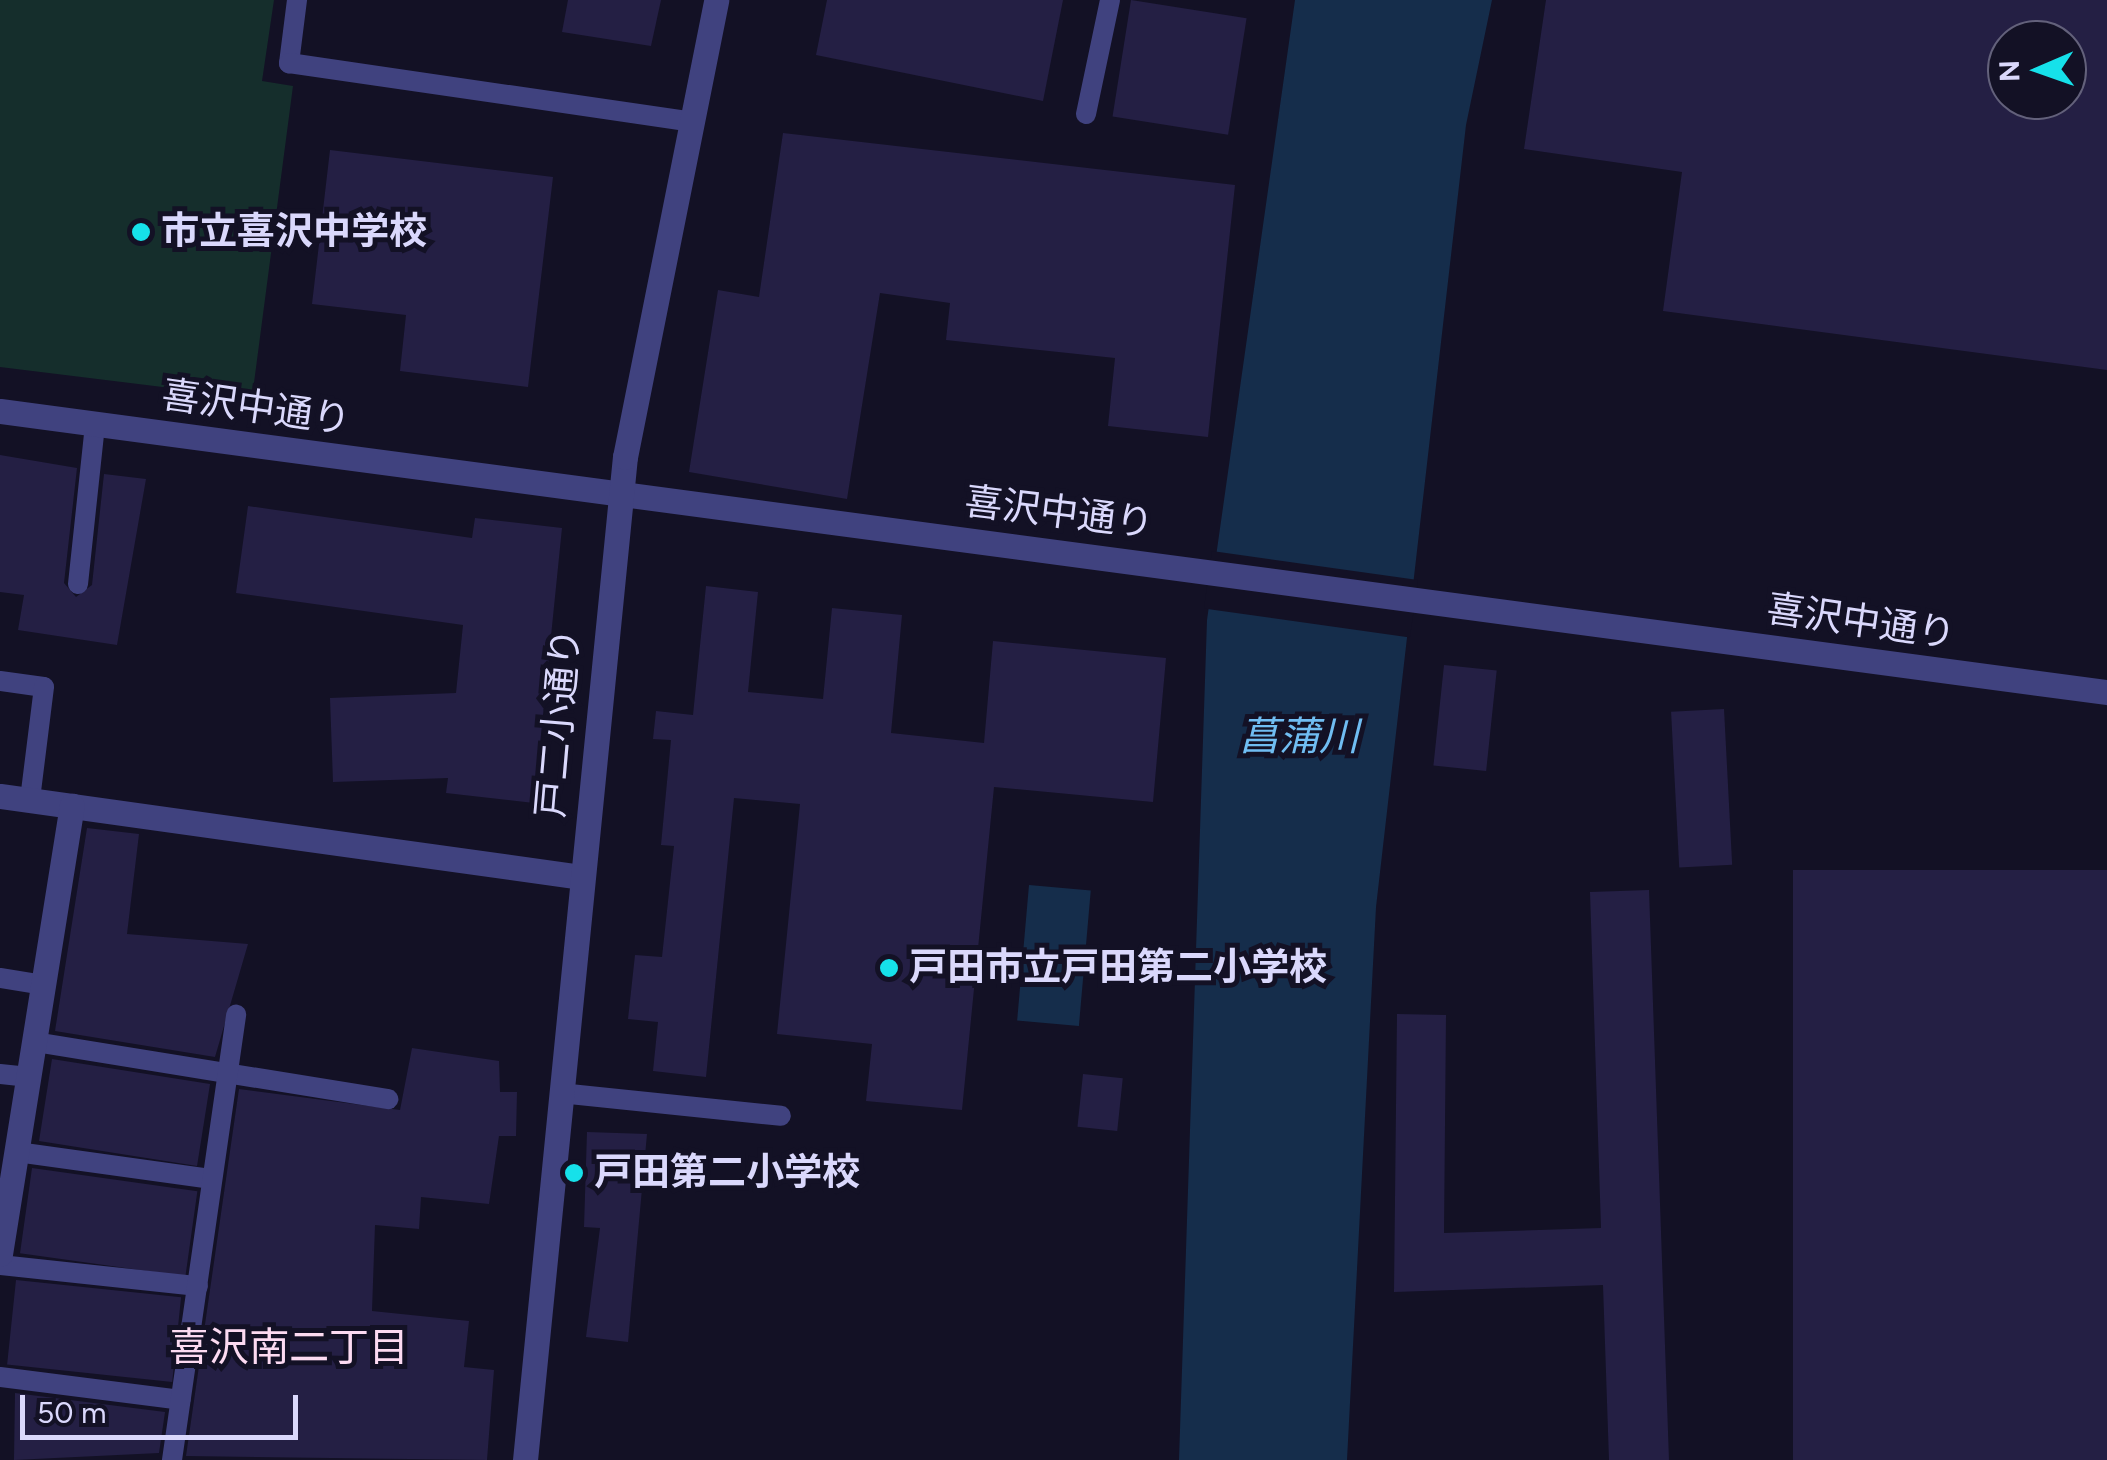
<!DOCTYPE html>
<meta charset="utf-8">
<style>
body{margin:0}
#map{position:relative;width:2107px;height:1460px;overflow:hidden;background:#131125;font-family:Figtree,"Noto Sans JP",sans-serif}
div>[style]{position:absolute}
.green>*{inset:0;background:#152e2c}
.water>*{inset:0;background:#152d4b;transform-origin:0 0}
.pier>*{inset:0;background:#131125;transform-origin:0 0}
.building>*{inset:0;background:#241f44;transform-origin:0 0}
.service>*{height:20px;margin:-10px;padding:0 10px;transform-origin:10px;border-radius:10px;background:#40427f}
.minor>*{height:25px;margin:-12.5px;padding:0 12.5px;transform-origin:12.5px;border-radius:12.5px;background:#40427f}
.tertiary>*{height:25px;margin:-12.5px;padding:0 12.5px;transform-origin:12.5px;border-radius:12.5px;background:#40427f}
.dots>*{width:28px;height:28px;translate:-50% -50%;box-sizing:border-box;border:5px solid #131125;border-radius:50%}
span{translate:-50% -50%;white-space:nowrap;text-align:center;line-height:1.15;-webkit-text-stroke:10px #131125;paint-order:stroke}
.poi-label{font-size:38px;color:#dad8fc;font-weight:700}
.left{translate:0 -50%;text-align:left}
.street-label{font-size:38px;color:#dad8fc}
.water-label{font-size:40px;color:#70bdf2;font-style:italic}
.neighbourhood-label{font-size:40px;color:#fcdaf1}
.north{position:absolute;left:1987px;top:20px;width:100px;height:100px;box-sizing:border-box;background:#131125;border:2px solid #63617b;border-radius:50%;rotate:268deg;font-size:28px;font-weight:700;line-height:40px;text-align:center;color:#dad8fc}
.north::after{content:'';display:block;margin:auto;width:35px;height:45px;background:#16e1ea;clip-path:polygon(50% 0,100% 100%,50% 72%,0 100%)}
.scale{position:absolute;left:20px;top:1395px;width:278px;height:45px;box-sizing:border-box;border:5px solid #dad8fc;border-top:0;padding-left:12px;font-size:30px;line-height:35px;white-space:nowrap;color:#dad8fc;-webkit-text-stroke:8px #131125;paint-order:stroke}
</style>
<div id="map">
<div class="green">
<div style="clip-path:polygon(0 0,274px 0,262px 81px,293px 86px,252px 398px,0 367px)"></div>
</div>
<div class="water">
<div style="clip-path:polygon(1295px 0,1492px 0,1466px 125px,1376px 907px,1347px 1460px,1179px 1460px,1207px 620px)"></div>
<div style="left:1029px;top:885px;width:62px;height:136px;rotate:5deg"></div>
</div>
<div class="pier">
<div style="left:1212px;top:551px;width:208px;height:58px;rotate:8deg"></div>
</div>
<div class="building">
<div style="clip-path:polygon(568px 0,661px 0,651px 46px,562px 32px)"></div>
<div style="clip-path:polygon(827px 0,1063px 0,1043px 101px,816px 55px)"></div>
<div style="left:1131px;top:0;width:117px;height:118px;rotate:9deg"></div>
<div style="clip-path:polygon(evenodd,1546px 0,2107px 0,2107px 370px,1663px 311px,1682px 172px,1524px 149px,1546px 0,2007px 40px,2067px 40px,2067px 100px,2007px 100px,2007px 40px)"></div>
<div style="clip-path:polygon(783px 133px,1235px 185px,1208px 437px,1108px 426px,1115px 358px,946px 340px,950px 303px,880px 293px,847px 499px,689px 472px,718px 290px,759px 297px)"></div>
<div style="clip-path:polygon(330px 150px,553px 177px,528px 387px,400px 371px,406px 315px,312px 304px)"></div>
<div style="clip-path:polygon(0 455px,77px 468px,64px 583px,76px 597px,92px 585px,104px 474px,146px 479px,117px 645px,18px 630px,24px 595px,0 592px)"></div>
<div style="clip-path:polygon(248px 506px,472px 538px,475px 518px,562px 528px,534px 803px,446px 793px,448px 778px,333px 782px,330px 698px,456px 693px,463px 625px,236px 593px)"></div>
<div style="clip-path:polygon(706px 586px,758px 592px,748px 692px,823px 699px,832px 608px,902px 615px,891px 733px,984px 743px,993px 641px,1166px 658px,1153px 802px,994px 787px,962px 1110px,866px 1101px,872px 1044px,777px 1034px,800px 804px,734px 798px,706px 1077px,653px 1071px,658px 1022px,628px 1019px,635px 955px,662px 957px,674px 846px,661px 845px,671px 740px,653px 739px,656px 711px,693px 715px)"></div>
<div style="left:1444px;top:665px;width:53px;height:101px;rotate:6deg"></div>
<div style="left:1724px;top:709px;width:156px;height:53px;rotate:87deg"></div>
<div style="clip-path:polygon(87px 828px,139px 834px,127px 934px,248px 944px,215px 1057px,55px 1031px)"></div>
<div style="left:2107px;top:870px;width:590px;height:314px;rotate:90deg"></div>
<div style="clip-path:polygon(1649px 890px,1669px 1460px,1609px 1460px,1603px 1285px,1394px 1292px,1397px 1014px,1446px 1015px,1444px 1233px,1601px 1228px,1590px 892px)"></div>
<div style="clip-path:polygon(412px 1048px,499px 1061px,500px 1092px,517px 1092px,516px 1136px,499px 1136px,489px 1204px,421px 1197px,419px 1229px,375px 1225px,372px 1311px,469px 1321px,464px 1367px,494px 1370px,487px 1460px,186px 1456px,239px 1089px,400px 1110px)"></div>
<div style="left:52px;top:1059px;width:160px;height:83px;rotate:9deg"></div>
<div style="left:1083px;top:1074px;width:40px;height:53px;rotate:6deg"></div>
<div style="clip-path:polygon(587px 1132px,647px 1134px,628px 1342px,586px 1337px,600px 1228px,584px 1227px)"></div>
<div style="left:32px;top:1168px;width:167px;height:86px;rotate:8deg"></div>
<div style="left:16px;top:1280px;width:166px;height:85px;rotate:6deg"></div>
<div style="clip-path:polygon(15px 1393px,165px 1412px,159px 1453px,14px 1460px)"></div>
</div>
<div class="service">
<div style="left:297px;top:0;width:64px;rotate:97.2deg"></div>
<div style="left:289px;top:63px;width:407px;rotate:8.3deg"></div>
<div style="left:1086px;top:114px;width:116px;rotate:-78.1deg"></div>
<div style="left:78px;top:584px;width:161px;rotate:-83.9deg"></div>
<div style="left:0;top:681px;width:44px;rotate:7.8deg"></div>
<div style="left:44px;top:687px;width:114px;rotate:97.1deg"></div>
<div style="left:0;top:978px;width:45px;rotate:9deg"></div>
<div style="left:35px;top:1042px;width:358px;rotate:9.2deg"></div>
<div style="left:0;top:1074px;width:29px;rotate:6deg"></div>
<div style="left:560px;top:1093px;width:222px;rotate:5.9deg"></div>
<div style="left:17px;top:1152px;width:197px;rotate:7.9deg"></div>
<div style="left:0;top:1265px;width:199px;rotate:6.1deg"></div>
<div style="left:0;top:1377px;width:182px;rotate:7.2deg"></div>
<div style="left:172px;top:1460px;width:450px;rotate:-81.8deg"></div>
</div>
<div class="minor">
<div style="left:0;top:796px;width:588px;rotate:7.92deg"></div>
<div style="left:0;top:1254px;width:454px;rotate:-80.9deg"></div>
</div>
<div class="tertiary">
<div style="left:0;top:411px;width:2126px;rotate:7.6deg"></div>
<div style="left:525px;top:1460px;width:1008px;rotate:-84.31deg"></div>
<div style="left:625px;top:457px;width:466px;rotate:-78.7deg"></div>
</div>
<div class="dots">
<div style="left:141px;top:232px;background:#16e1ea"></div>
<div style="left:889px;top:968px;background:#16e1ea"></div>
<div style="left:574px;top:1173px;background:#16e1ea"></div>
</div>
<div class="poi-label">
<span class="left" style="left:161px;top:232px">市立喜沢中学校</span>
<span class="left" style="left:909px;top:968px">戸田市立戸田第二小学校</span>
<span class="left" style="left:594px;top:1173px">戸田第二小学校</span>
</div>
<div class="street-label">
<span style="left:256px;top:408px;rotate:8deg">喜沢中通り</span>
<span style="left:1059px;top:513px;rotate:7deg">喜沢中通り</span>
<span style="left:1861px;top:622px;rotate:8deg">喜沢中通り</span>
<span style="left:559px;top:723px;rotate:-85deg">戸二小通り</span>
</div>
<div class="water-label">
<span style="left:1299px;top:736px">菖蒲川</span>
</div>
<div class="neighbourhood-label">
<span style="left:289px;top:1347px">喜沢南二丁目</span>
</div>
<div class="north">N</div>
<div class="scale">50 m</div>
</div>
